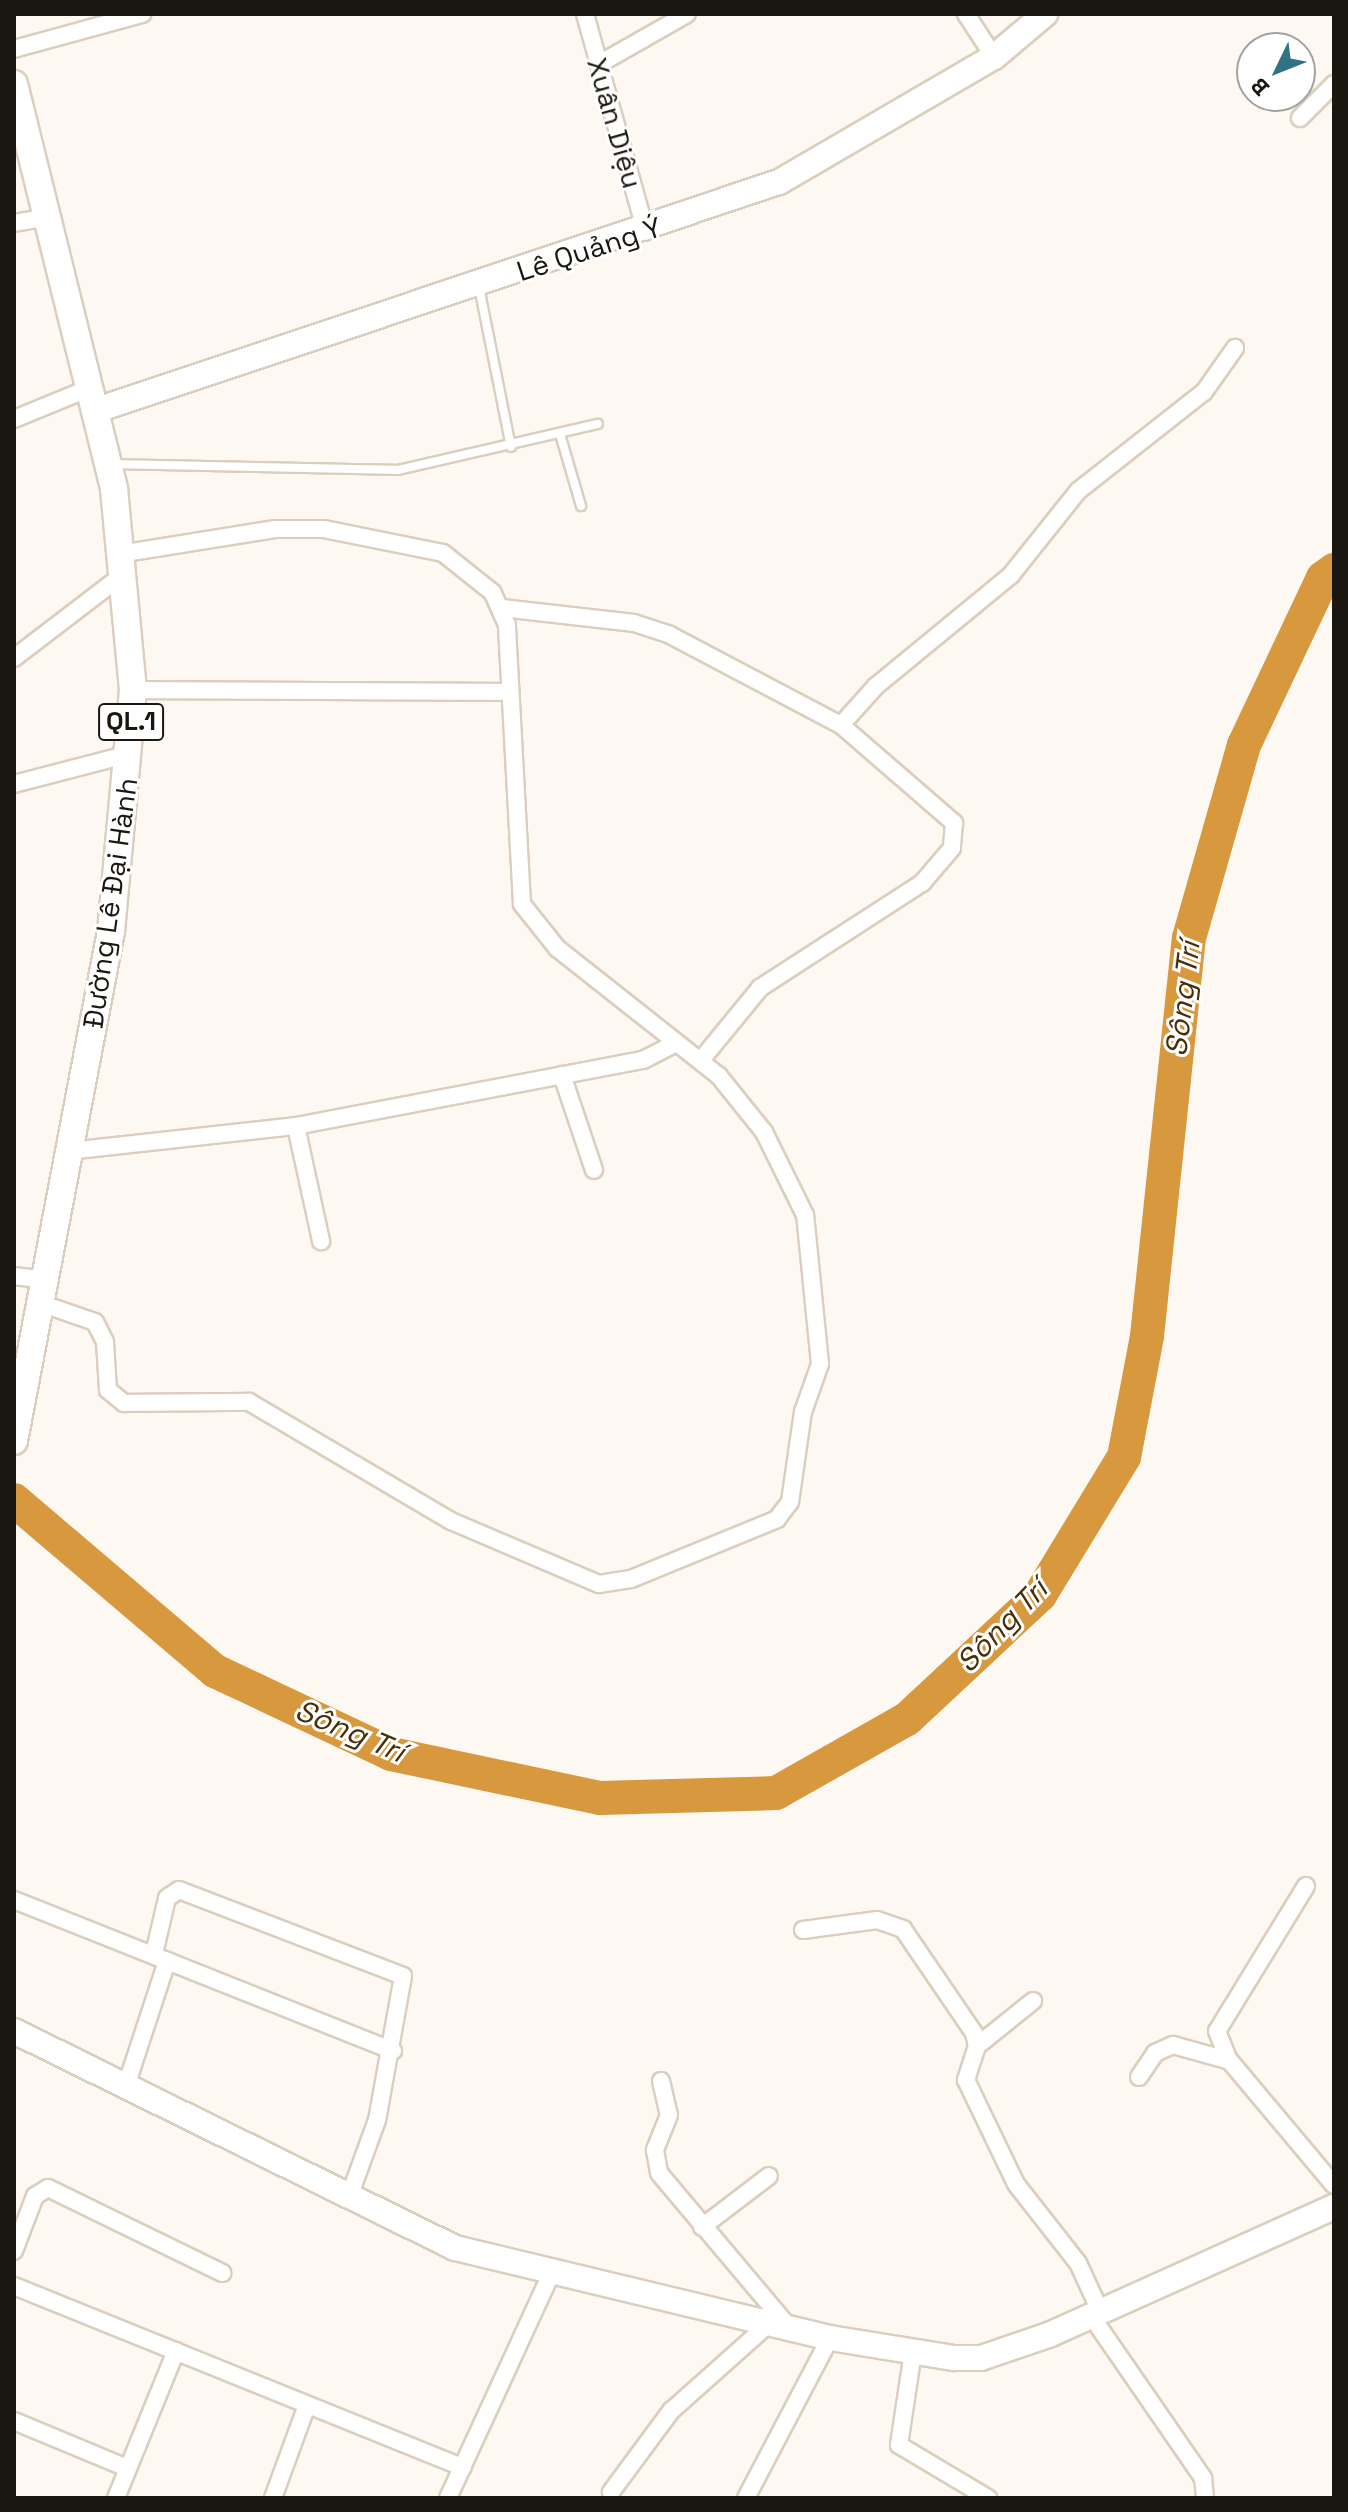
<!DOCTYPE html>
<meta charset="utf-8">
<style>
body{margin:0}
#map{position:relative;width:1348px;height:2512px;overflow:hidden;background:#fdf8f1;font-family:"Space Grotesk",sans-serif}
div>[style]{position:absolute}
.river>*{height:34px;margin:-17px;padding:0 17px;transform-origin:17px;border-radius:17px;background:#d7983e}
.roads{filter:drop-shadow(2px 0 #dbcebe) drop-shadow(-2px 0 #dbcebe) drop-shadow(0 2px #dbcebe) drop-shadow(0 -2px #dbcebe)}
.lane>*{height:8px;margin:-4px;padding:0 4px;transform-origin:4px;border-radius:4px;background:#fff}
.street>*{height:16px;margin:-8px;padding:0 8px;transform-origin:8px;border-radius:8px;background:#fff}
.secondary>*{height:24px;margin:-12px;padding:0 12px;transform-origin:12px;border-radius:12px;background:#fff}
.primary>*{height:26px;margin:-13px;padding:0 13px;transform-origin:13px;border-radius:13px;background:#fff}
span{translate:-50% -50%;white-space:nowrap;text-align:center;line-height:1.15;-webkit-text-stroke:6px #fff;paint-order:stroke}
.shield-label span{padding:2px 6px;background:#fff;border:2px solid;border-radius:6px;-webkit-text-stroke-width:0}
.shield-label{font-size:26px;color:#1a1610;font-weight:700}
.street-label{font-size:28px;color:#1a1610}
.water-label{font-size:30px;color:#472e07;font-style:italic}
.frame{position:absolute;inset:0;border:16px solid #1a1610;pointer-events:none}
.north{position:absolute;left:1236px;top:32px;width:80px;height:80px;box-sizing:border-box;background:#fff;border:2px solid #a3a29f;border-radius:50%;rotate:227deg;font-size:22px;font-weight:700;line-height:32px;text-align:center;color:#1a1610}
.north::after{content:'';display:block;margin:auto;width:28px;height:36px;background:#317385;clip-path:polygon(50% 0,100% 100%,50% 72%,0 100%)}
</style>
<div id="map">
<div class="river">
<div style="left:14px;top:1500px;width:264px;rotate:40.4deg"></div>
<div style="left:215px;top:1671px;width:195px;rotate:25.2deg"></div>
<div style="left:391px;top:1754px;width:214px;rotate:11.9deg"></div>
<div style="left:600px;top:1798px;width:176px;rotate:-1.6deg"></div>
<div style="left:776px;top:1793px;width:150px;rotate:-29.5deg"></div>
<div style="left:907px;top:1719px;width:182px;rotate:-43deg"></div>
<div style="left:1040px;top:1595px;width:162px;rotate:-58.7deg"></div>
<div style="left:1124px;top:1457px;width:123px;rotate:-79.2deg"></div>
<div style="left:1147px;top:1336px;width:400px;rotate:-84deg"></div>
<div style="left:1189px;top:938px;width:201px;rotate:-74.1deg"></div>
<div style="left:1244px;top:745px;width:185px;rotate:-64.7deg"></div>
<div style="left:1323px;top:578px;width:14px;rotate:-36deg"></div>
</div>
<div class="roads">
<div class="lane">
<div style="left:479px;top:287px;width:163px;rotate:78.7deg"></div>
<div style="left:560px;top:434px;width:75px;rotate:73.7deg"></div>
<div style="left:114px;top:464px;width:284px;rotate:1.2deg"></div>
<div style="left:398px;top:470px;width:205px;rotate:-13deg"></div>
</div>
<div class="street">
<div style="left:585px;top:14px;width:226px;rotate:74.4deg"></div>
<div style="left:966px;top:14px;width:51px;rotate:56.9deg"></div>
<div style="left:14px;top:49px;width:133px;rotate:-15.3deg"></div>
<div style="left:599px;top:64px;width:101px;rotate:-29.6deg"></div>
<div style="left:1300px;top:118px;width:48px;rotate:-45deg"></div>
<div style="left:14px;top:223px;width:35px;rotate:-10deg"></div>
<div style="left:14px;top:419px;width:84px;rotate:-22.3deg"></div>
<div style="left:502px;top:608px;width:133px;rotate:6.5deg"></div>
<div style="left:634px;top:623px;width:38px;rotate:18deg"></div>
<div style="left:670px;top:635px;width:193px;rotate:27.8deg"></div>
<div style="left:841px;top:725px;width:150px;rotate:40.9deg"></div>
<div style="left:954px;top:823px;width:25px;rotate:95deg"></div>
<div style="left:952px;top:848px;width:46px;rotate:130.6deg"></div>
<div style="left:922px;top:883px;width:193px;rotate:147.1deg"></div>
<div style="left:760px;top:988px;width:93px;rotate:129.3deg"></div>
<div style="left:14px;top:658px;width:140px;rotate:-37.4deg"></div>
<div style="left:133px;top:690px;width:376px;rotate:0.3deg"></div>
<div style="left:841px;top:725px;width:52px;rotate:-48.1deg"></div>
<div style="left:876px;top:686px;width:175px;rotate:-39.4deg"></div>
<div style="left:1011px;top:575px;width:107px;rotate:-51.4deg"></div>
<div style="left:1078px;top:491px;width:160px;rotate:-38.2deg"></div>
<div style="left:1204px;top:392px;width:54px;rotate:-54.8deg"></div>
<div style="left:14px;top:784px;width:119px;rotate:-14.6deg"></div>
<div style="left:562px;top:1075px;width:100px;rotate:71.4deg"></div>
<div style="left:296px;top:1126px;width:118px;rotate:77.7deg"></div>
<div style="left:69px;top:1151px;width:228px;rotate:-6.3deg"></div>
<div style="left:296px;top:1126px;width:353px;rotate:-10.8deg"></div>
<div style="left:643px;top:1060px;width:36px;rotate:-27deg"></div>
<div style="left:14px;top:1276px;width:31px;rotate:7deg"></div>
<div style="left:40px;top:1303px;width:58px;rotate:19.1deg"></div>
<div style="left:95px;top:1322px;width:22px;rotate:63deg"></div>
<div style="left:105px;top:1342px;width:48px;rotate:86.4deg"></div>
<div style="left:108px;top:1390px;width:21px;rotate:39deg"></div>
<div style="left:124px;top:1403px;width:125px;rotate:-0.5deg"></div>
<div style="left:249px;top:1402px;width:234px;rotate:30.5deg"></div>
<div style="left:451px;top:1521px;width:161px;rotate:23.1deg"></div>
<div style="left:599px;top:1584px;width:32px;rotate:-9deg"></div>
<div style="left:631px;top:1579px;width:158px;rotate:-22.3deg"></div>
<div style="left:777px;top:1519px;width:21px;rotate:-53deg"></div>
<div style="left:790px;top:1502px;width:91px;rotate:-81.8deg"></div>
<div style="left:803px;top:1412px;width:51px;rotate:-70.5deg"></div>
<div style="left:820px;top:1364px;width:150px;rotate:-95.7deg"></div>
<div style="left:805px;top:1215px;width:93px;rotate:-116.3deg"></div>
<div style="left:764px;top:1132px;width:72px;rotate:-128.8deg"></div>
<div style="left:719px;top:1076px;width:206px;rotate:-141.7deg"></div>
<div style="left:557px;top:948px;width:56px;rotate:-128.5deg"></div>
<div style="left:522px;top:904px;width:279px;rotate:-93.1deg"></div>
<div style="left:507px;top:625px;width:36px;rotate:-114deg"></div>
<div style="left:492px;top:592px;width:63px;rotate:-141.5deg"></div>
<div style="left:443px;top:553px;width:121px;rotate:-168.6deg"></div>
<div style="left:324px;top:529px;width:49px;rotate:180deg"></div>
<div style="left:275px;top:529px;width:152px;rotate:170.9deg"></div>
<div style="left:1306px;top:1886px;width:170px;rotate:121.5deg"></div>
<div style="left:1217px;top:2031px;width:31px;rotate:68deg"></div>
<div style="left:1229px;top:2060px;width:163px;rotate:50deg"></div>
<div style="left:14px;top:1900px;width:408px;rotate:21.7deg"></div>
<div style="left:803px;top:1930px;width:75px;rotate:-7.7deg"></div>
<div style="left:877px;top:1920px;width:28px;rotate:19deg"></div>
<div style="left:903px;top:1929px;width:126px;rotate:55.7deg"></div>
<div style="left:974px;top:2033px;width:13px;rotate:77deg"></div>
<div style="left:977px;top:2046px;width:36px;rotate:108deg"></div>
<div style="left:966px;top:2080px;width:115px;rotate:64.3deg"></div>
<div style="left:1016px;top:2184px;width:100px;rotate:51.9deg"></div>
<div style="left:1078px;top:2263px;width:55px;rotate:65.3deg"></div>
<div style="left:154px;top:1954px;width:57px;rotate:-76.9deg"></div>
<div style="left:167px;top:1898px;width:14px;rotate:-34deg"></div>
<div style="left:179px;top:1890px;width:240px;rotate:21deg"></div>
<div style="left:403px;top:1976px;width:146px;rotate:100.2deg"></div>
<div style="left:377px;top:2120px;width:82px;rotate:110deg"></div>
<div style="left:977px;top:2046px;width:72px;rotate:-38.8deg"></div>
<div style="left:1139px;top:2077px;width:29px;rotate:-56deg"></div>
<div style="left:1155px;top:2053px;width:20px;rotate:-24deg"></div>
<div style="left:1173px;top:2045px;width:56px;rotate:15.5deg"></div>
<div style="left:661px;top:2081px;width:35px;rotate:77deg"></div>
<div style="left:669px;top:2115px;width:38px;rotate:112deg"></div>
<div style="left:655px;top:2150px;width:23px;rotate:80deg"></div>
<div style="left:659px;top:2173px;width:200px;rotate:49.9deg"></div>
<div style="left:126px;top:2086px;width:132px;rotate:-71.8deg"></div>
<div style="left:702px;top:2227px;width:84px;rotate:-37.3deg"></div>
<div style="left:14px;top:2251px;width:59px;rotate:-69.1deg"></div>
<div style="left:35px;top:2196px;width:15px;rotate:-32deg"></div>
<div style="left:48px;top:2188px;width:194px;rotate:26deg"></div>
<div style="left:14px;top:2286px;width:484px;rotate:22deg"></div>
<div style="left:1092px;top:2317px;width:196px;rotate:55.4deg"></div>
<div style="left:1203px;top:2478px;width:20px;rotate:84deg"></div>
<div style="left:913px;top:2352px;width:94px;rotate:98.6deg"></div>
<div style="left:899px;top:2445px;width:104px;rotate:30.8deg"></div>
<div style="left:14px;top:2421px;width:122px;rotate:22.6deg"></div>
<div style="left:611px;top:2492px;width:101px;rotate:-53.5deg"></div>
<div style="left:671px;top:2411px;width:134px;rotate:-41.7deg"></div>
<div style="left:116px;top:2498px;width:159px;rotate:-67.8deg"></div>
<div style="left:273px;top:2498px;width:99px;rotate:-69.9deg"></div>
<div style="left:448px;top:2498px;width:251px;rotate:-65.3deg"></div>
<div style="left:746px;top:2498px;width:181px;rotate:-62.3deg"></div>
</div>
<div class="secondary">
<div style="left:97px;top:410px;width:719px;rotate:-18.49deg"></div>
<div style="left:779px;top:182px;width:249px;rotate:-30.2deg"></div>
<div style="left:994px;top:57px;width:67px;rotate:-40.1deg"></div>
<div style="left:14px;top:2031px;width:491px;rotate:26.2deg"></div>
<div style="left:455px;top:2248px;width:386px;rotate:13.5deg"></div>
<div style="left:830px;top:2338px;width:126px;rotate:9.2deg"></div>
<div style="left:954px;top:2358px;width:27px"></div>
<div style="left:981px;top:2358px;width:74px;rotate:-18.9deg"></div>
<div style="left:1051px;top:2334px;width:310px;rotate:-24.2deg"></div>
</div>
<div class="primary">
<div style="left:14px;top:84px;width:417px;rotate:76.1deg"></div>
<div style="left:114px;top:489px;width:202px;rotate:84.6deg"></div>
<div style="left:133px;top:690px;width:242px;rotate:95.2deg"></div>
<div style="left:111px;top:931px;width:519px;rotate:100.77deg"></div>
</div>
</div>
<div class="shield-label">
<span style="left:131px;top:722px">QL.1</span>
</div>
<div class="street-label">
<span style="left:615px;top:123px;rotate:74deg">Xuân Diệu</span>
<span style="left:589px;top:249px;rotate:-18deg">Lê Quảng Ý</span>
<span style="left:110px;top:903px;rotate:-82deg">Đường Lê Đại Hành</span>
</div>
<div class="water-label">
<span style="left:1183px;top:999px;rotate:-83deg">Sông Trí</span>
<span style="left:1002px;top:1626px;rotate:-46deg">Sông Trí</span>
<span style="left:350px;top:1731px;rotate:23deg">Sông Trí</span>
</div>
<div class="frame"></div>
<div class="north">B</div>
</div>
